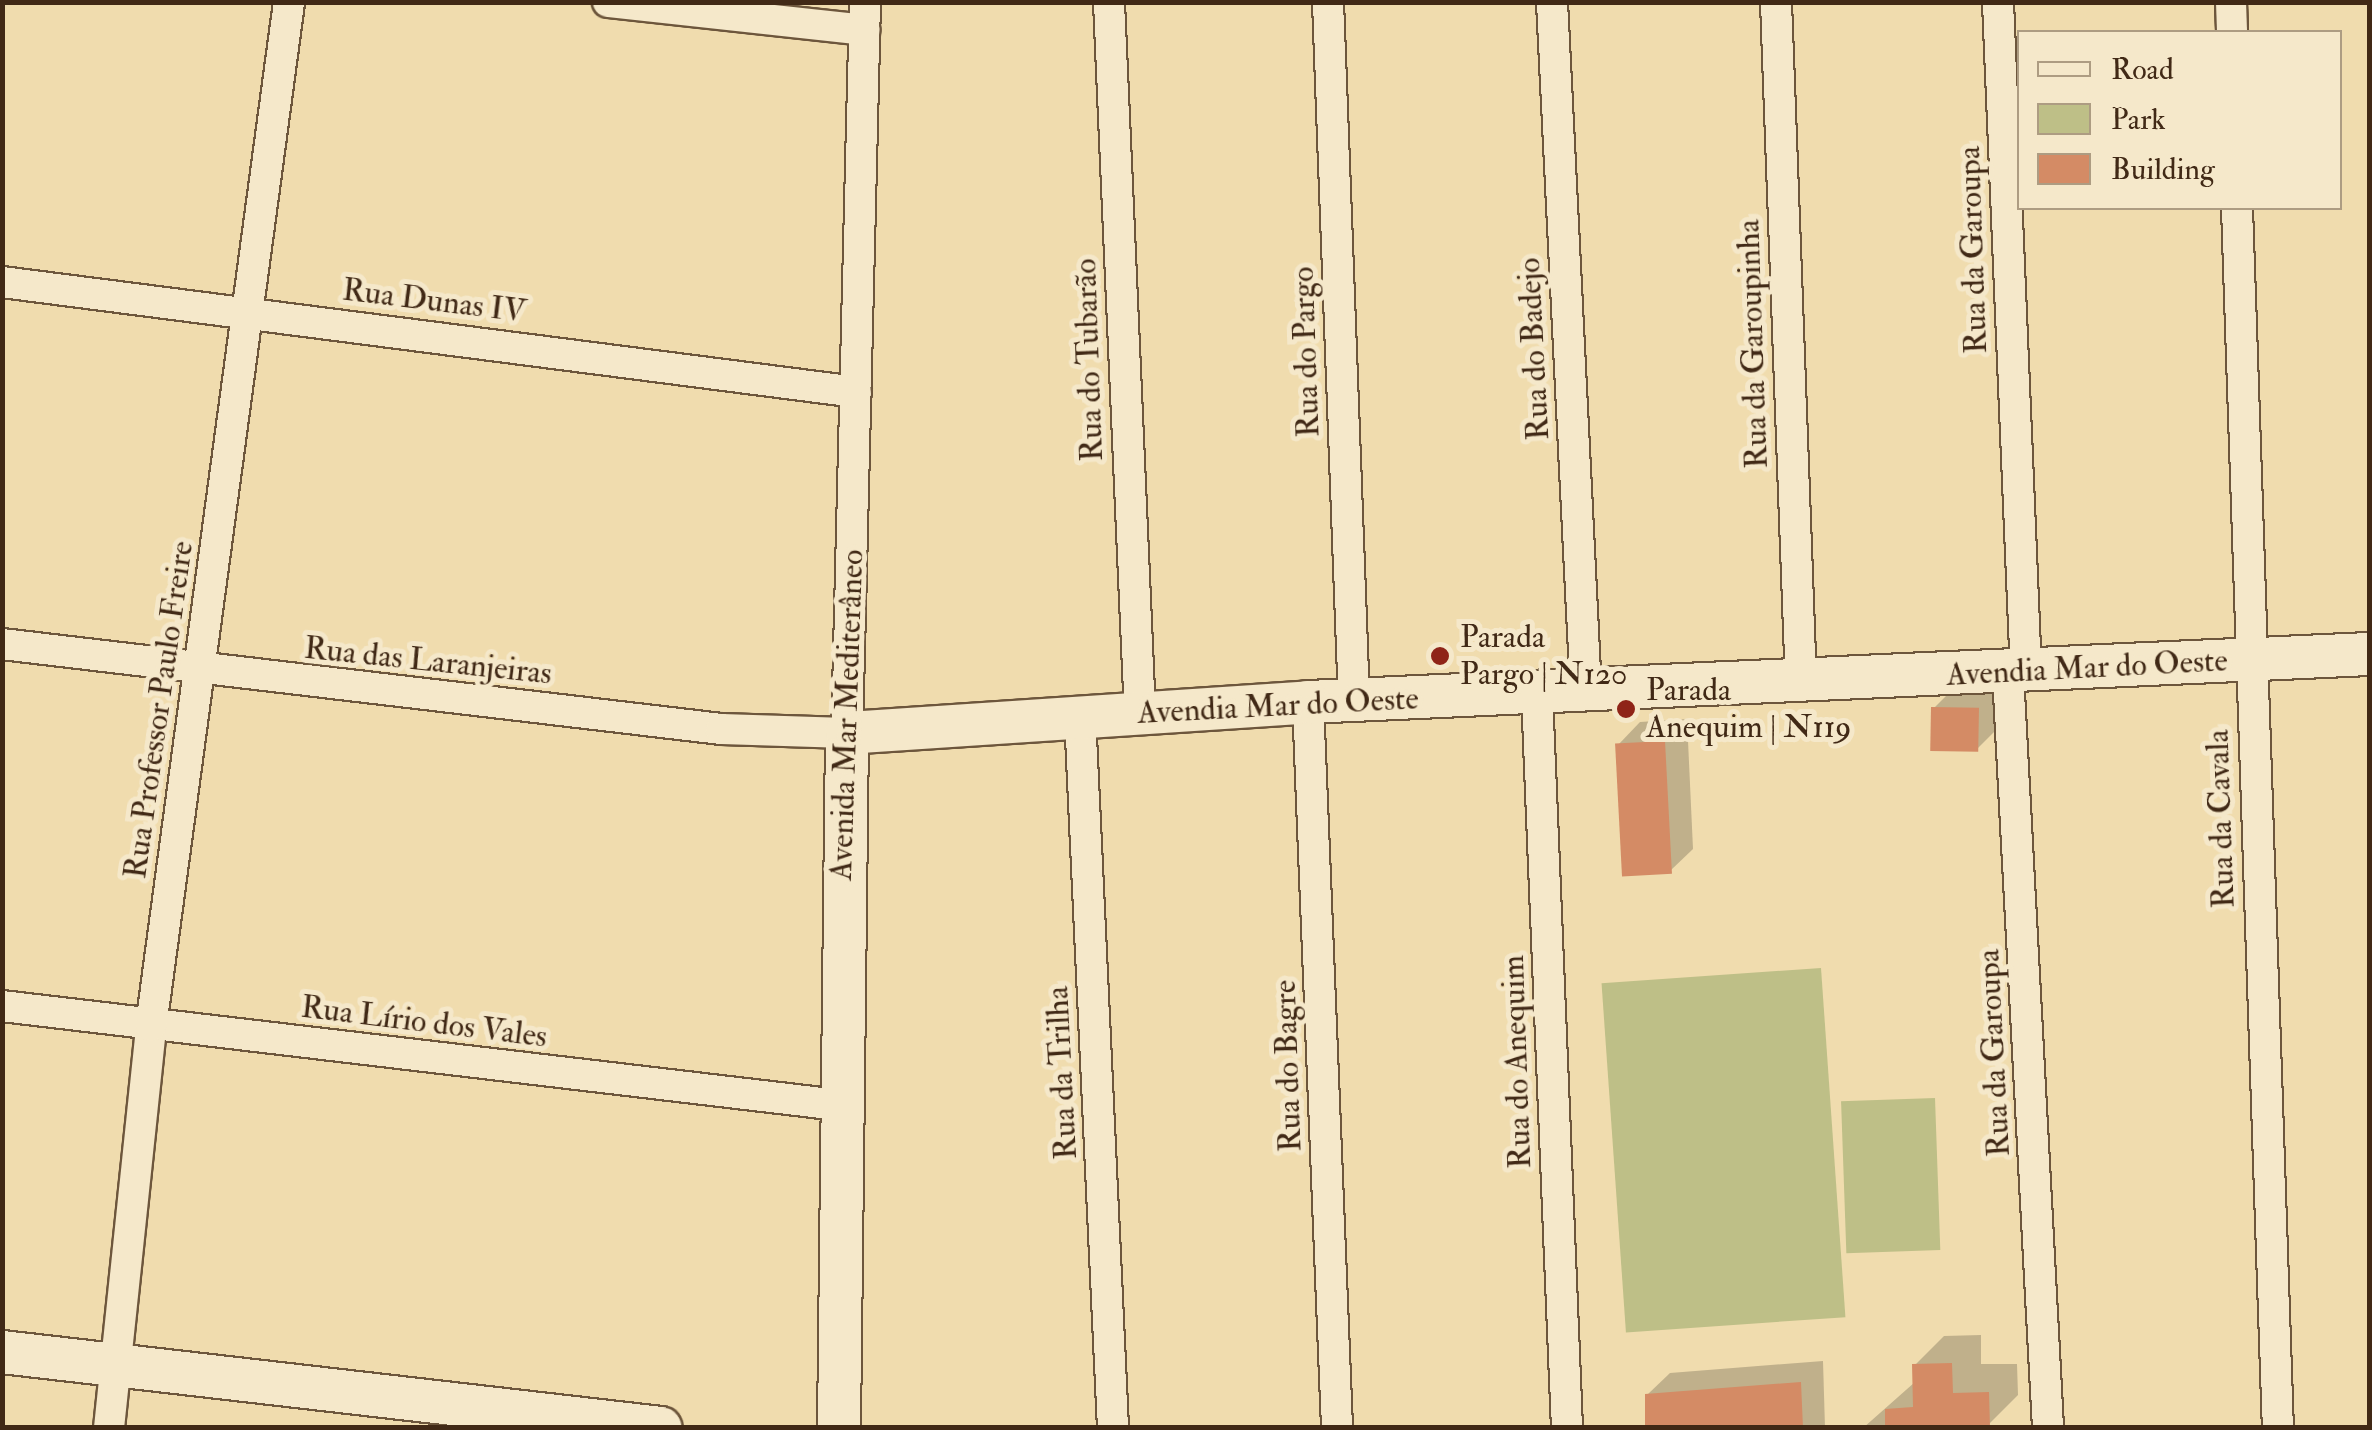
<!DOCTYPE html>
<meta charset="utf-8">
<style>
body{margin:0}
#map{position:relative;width:2372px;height:1430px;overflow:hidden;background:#f0dcae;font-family:"IM FELL Double Pica",serif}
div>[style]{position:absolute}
.green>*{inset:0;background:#bebf87;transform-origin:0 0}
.shadow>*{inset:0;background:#0003}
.building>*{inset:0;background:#d48b65;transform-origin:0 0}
.roads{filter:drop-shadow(2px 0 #6d563c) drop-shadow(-2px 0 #6d563c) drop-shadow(0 2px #6d563c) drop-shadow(0 -2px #6d563c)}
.street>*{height:30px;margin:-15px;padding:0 15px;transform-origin:15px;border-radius:15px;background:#f5e8ca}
.secondary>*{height:42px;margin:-21px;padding:0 21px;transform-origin:21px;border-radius:21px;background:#f5e8ca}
.dots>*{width:28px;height:28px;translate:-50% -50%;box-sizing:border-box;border:5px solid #f5e8ca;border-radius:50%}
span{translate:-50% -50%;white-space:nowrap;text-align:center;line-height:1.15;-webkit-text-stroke:10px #f5e8ca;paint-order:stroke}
.street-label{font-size:32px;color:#412916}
.poi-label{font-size:32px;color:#412916}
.left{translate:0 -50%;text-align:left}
.frame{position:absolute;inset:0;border:5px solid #412916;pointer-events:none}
.legend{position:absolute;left:2017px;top:30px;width:325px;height:180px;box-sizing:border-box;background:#f5e8ca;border:2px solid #ad9c82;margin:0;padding:12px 18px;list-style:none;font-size:30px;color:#412916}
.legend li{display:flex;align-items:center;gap:20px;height:50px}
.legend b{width:50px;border:2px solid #ad9c82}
</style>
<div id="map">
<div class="green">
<div style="left:1821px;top:968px;width:350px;height:220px;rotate:86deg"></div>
<div style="left:1935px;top:1098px;width:152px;height:94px;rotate:88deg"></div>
</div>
<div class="shadow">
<div style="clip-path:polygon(1963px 679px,2008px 679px,2006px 720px,1977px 749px,1934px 708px)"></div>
<div style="clip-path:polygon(1687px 719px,1693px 849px,1670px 871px,1618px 745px,1640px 722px)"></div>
<div style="clip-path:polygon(1981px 1335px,1981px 1364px,2017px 1364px,2018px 1395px,1989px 1424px,1863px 1428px,1915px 1382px,1915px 1365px,1944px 1336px)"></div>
<div style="clip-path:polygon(1823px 1361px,1825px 1428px,1648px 1428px,1647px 1395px,1670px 1373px)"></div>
</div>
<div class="building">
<div style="left:1931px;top:707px;width:48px;height:44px;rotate:1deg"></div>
<div style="left:1665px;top:741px;width:133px;height:50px;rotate:87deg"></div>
<div style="clip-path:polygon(1952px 1363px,1953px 1393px,1989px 1392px,1990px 1427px,1885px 1428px,1885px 1409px,1913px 1407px,1912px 1364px)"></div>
<div style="clip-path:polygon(1801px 1382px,1803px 1428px,1645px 1428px,1645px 1394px)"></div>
</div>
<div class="roads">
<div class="street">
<div style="left:608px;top:2px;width:258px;rotate:6.2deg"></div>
<div style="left:1109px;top:2px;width:713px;rotate:87.51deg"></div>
<div style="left:1328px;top:2px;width:698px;rotate:87.87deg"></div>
<div style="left:1552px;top:2px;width:692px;rotate:87.18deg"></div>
<div style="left:1776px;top:2px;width:681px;rotate:87.9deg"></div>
<div style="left:1998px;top:2px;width:672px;rotate:87.61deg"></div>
<div style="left:2231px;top:2px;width:30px;rotate:88deg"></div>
<div style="left:2237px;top:208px;width:1221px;rotate:88.08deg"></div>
<div style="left:2px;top:282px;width:861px;rotate:7.34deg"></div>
<div style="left:2px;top:644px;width:724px;rotate:6.74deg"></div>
<div style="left:721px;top:729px;width:126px;rotate:1.8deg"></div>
<div style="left:847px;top:733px;width:731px;rotate:-88.59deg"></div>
<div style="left:2008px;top:674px;width:755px;rotate:86.96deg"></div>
<div style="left:1537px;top:694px;width:735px;rotate:87.66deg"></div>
<div style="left:1308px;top:702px;width:727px;rotate:87.71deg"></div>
<div style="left:1080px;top:715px;width:714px;rotate:87.35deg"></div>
<div style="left:2px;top:1006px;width:843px;rotate:6.75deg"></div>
<div style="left:109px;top:1428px;width:404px;rotate:-84deg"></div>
<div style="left:151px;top:1026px;width:1033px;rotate:-82.32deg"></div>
</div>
<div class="secondary">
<div style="left:2px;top:1352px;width:663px;rotate:6.58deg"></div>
<div style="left:839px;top:1428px;width:695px;rotate:-89.34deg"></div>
<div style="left:847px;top:733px;width:462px;rotate:-3.8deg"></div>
<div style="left:1308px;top:702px;width:1063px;rotate:-2.59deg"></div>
</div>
</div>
<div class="dots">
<div style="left:1440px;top:656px;background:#8f2418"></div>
<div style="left:1626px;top:709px;background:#8f2418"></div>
</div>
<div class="street-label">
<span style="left:1973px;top:250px;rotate:-92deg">Rua da Garoupa</span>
<span style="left:434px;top:301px;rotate:7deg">Rua Dunas IV</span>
<span style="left:1753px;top:344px;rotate:-92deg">Rua da Garoupinha</span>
<span style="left:1534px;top:349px;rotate:-93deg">Rua do Badejo</span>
<span style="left:1306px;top:352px;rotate:-92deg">Rua do Pargo</span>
<span style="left:1089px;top:360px;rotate:-92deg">Rua do Tubarão</span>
<span style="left:428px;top:661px;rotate:6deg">Rua das Laranjeiras</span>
<span style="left:2087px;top:668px;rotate:-3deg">Avendia Mar do Oeste</span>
<span style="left:1278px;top:706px;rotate:-3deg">Avendia Mar do Oeste</span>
<span style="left:159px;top:710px;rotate:-82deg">Rua Professor Paulo Freire</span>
<span style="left:847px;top:715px;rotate:-88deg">Avenida Mar Mediterâneo</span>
<span style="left:2221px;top:819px;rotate:-92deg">Rua da Cavala</span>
<span style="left:424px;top:1022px;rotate:7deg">Rua Lírio dos Vales</span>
<span style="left:1994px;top:1053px;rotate:-93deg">Rua da Garoupa</span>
<span style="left:1517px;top:1062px;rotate:-92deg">Rua do Anequim</span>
<span style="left:1288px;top:1066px;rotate:-92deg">Rua do Bagre</span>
<span style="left:1062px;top:1073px;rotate:-93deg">Rua da Trilha</span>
</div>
<div class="poi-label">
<span class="left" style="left:1460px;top:656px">Parada<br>Pargo | N120</span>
<span class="left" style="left:1646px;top:709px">Parada<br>Anequim | N119</span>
</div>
<div class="frame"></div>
<ul class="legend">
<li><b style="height:12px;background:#f5e8ca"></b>Road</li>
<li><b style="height:28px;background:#bebf87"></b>Park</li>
<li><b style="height:28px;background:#d48b65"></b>Building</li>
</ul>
</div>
